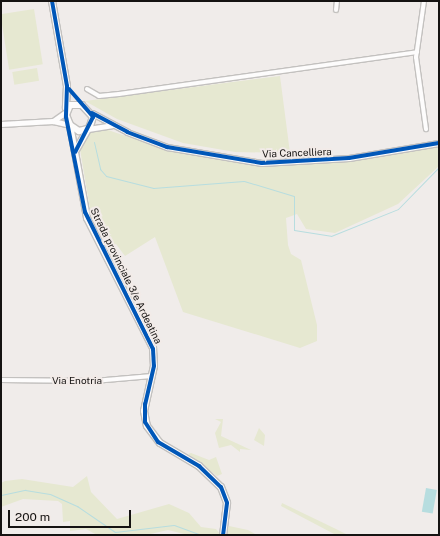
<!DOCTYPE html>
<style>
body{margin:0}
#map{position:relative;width:440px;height:536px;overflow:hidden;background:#f0ecea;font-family:"Public Sans",sans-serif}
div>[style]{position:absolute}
.green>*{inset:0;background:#e6e8d1;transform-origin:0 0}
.water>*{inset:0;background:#b7dddf;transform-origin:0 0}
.stream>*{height:1px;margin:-0.5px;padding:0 0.5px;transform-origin:0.5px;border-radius:0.5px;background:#b7dddf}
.roads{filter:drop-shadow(1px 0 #c3c1bf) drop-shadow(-1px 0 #c3c1bf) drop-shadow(0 1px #c3c1bf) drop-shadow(0 -1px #c3c1bf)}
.minor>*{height:4px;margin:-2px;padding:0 2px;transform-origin:2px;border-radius:2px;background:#fdfcfc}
.tertiary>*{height:5px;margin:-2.5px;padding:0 2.5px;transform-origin:2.5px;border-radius:2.5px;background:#fdfcfc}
.secondary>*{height:6px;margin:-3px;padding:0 3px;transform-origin:3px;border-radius:3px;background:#fdfcfc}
.cycleway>*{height:4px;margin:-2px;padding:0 2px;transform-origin:2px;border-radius:2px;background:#0057b8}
span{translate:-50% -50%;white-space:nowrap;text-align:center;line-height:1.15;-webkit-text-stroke:4px #f2ebe8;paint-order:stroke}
.street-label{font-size:10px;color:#151312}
.frame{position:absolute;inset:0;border:2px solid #151312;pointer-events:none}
.scale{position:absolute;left:8px;top:510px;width:123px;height:18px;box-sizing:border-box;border:2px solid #151312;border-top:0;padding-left:5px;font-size:12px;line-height:14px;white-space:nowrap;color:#151312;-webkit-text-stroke:3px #f2ebe8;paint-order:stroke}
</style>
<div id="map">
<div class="green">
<div style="left:34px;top:9px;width:56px;height:34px;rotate:81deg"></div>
<div style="left:37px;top:68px;width:13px;height:25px;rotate:81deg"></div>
<div style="clip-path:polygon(280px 76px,290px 153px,235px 152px,183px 143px,117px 119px,85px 101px)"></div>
<div style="clip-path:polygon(105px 129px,164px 149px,233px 162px,301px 165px,439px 146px,439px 166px,398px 204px,335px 233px,306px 229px,297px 214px,286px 218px,288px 245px,291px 254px,301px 260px,317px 325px,317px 341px,300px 348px,183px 312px,155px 237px,125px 256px,116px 244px,108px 248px,90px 209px,80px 149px,90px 132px)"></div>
<div style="clip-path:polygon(215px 419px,223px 419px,221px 436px,251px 450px,240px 449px,240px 452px,231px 445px,219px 448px,215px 433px,221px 422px)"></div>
<div style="clip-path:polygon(259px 428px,265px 435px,264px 446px,254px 440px)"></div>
<div style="clip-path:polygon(191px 453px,209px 460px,216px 457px,222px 474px,217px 476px,188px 454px)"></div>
<div style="clip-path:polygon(87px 476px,91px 492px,117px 519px,169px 504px,189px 513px,201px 527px,216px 529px,221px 535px,188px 535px,168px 530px,146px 535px,97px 535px,86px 529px,70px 531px,70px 521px,63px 522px,62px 504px,58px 501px,23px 499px,1px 507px,1px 483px,5px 481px,22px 479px,73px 487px)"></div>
<div style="clip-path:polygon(282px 503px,336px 529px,348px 535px,336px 535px,281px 506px)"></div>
<div style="clip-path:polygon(229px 526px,248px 530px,257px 535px,225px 535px)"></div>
</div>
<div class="water">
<div style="left:426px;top:488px;width:11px;height:24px;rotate:10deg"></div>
</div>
<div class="stream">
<div style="left:94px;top:142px;width:28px;rotate:77deg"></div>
<div style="left:100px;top:169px;width:9px;rotate:49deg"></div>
<div style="left:106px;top:176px;width:49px;rotate:14.3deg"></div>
<div style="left:153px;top:188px;width:91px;rotate:-4.4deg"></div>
<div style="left:244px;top:181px;width:52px;rotate:16.7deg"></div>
<div style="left:294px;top:196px;width:34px;rotate:90deg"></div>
<div style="left:294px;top:230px;width:37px;rotate:9deg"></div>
<div style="left:331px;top:236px;width:72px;rotate:-21.9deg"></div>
<div style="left:398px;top:209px;width:59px;rotate:-45.7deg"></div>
<div style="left:1px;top:495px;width:25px;rotate:-12deg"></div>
<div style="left:25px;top:490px;width:25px;rotate:9deg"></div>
<div style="left:50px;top:494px;width:30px;rotate:24deg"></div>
<div style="left:77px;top:506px;width:46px;rotate:34.4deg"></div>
<div style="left:115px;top:532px;width:59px;rotate:-6.8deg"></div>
<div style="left:174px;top:525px;width:29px;rotate:20deg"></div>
</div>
<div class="roads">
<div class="minor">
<div style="left:424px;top:1px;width:57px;rotate:98.1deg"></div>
<div style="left:416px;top:57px;width:73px;rotate:82.1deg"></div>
<div style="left:336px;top:10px;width:9px;rotate:-84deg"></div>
<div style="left:87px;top:89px;width:14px;rotate:30deg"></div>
<div style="left:99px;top:96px;width:20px;rotate:-6deg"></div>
<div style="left:119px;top:94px;width:301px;rotate:-8deg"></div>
<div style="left:1px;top:380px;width:93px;rotate:0.6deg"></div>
<div style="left:94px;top:381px;width:58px;rotate:-4.9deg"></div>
</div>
<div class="tertiary">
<div style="left:92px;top:113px;width:40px;rotate:28deg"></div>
<div style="left:127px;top:132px;width:43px;rotate:20.6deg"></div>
<div style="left:167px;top:147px;width:96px;rotate:9.6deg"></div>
<div style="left:262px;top:163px;width:87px;rotate:-3.3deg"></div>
<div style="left:349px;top:158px;width:91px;rotate:-9.5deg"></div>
<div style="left:53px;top:121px;width:16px;rotate:-35deg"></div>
<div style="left:1px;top:124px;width:52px;rotate:-3.3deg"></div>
<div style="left:53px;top:121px;width:17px;rotate:13deg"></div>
<div style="left:88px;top:129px;width:24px;rotate:-9deg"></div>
</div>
<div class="secondary">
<div style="left:52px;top:1px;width:86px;rotate:80deg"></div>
<div style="left:67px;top:86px;width:22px;rotate:93deg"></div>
<div style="left:70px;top:125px;width:95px;rotate:79.6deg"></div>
<div style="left:87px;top:218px;width:146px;rotate:63.1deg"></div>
<div style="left:153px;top:348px;width:18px;rotate:87deg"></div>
<div style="left:154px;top:366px;width:46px;rotate:102.5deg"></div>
<div style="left:144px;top:411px;width:15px;rotate:79deg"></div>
<div style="left:147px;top:426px;width:21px;rotate:53deg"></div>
<div style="left:160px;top:443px;width:45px;rotate:30.5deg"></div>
<div style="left:199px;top:466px;width:30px;rotate:44deg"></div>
<div style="left:221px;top:487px;width:17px;rotate:69deg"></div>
<div style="left:227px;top:503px;width:32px;rotate:97deg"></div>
<div style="left:76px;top:150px;width:28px;rotate:-60deg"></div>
<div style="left:90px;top:126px;width:9px;rotate:-72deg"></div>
<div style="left:93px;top:117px;width:16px;rotate:-133deg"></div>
<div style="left:82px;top:105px;width:12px;rotate:180deg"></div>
<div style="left:70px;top:105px;width:11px;rotate:112deg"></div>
<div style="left:66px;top:115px;width:11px;rotate:68deg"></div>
<div style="left:70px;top:125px;width:11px;rotate:34deg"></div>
<div style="left:79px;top:131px;width:9px;rotate:-13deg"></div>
</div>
</div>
<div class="cycleway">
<div style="left:52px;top:1px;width:86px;rotate:80deg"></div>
<div style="left:67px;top:86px;width:31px;rotate:92deg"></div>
<div style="left:66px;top:117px;width:97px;rotate:78.7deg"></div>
<div style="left:85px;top:212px;width:153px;rotate:63.6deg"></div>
<div style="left:153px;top:349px;width:17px;rotate:87deg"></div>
<div style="left:154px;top:366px;width:39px;rotate:103deg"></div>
<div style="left:145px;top:404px;width:18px;rotate:90deg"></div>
<div style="left:145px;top:422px;width:24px;rotate:57deg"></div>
<div style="left:158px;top:442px;width:48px;rotate:30.3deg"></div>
<div style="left:199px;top:466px;width:30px;rotate:44deg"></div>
<div style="left:221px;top:487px;width:17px;rotate:69deg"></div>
<div style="left:227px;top:503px;width:32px;rotate:97deg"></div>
<div style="left:69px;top:89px;width:37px;rotate:49deg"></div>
<div style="left:93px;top:117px;width:39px;rotate:117deg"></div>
<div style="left:92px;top:113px;width:40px;rotate:28deg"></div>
<div style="left:127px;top:132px;width:43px;rotate:20.6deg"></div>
<div style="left:167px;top:147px;width:96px;rotate:9.6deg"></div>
<div style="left:262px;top:163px;width:87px;rotate:-3.3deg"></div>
<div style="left:349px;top:158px;width:91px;rotate:-9.5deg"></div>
</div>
<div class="street-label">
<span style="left:297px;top:153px;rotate:-2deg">Via Cancelliera</span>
<span style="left:126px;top:276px;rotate:64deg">Strada provinciale 3/e Ardeatina</span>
<span style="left:77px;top:381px">Via Enotria</span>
</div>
<div class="frame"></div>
<div class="scale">200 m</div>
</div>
